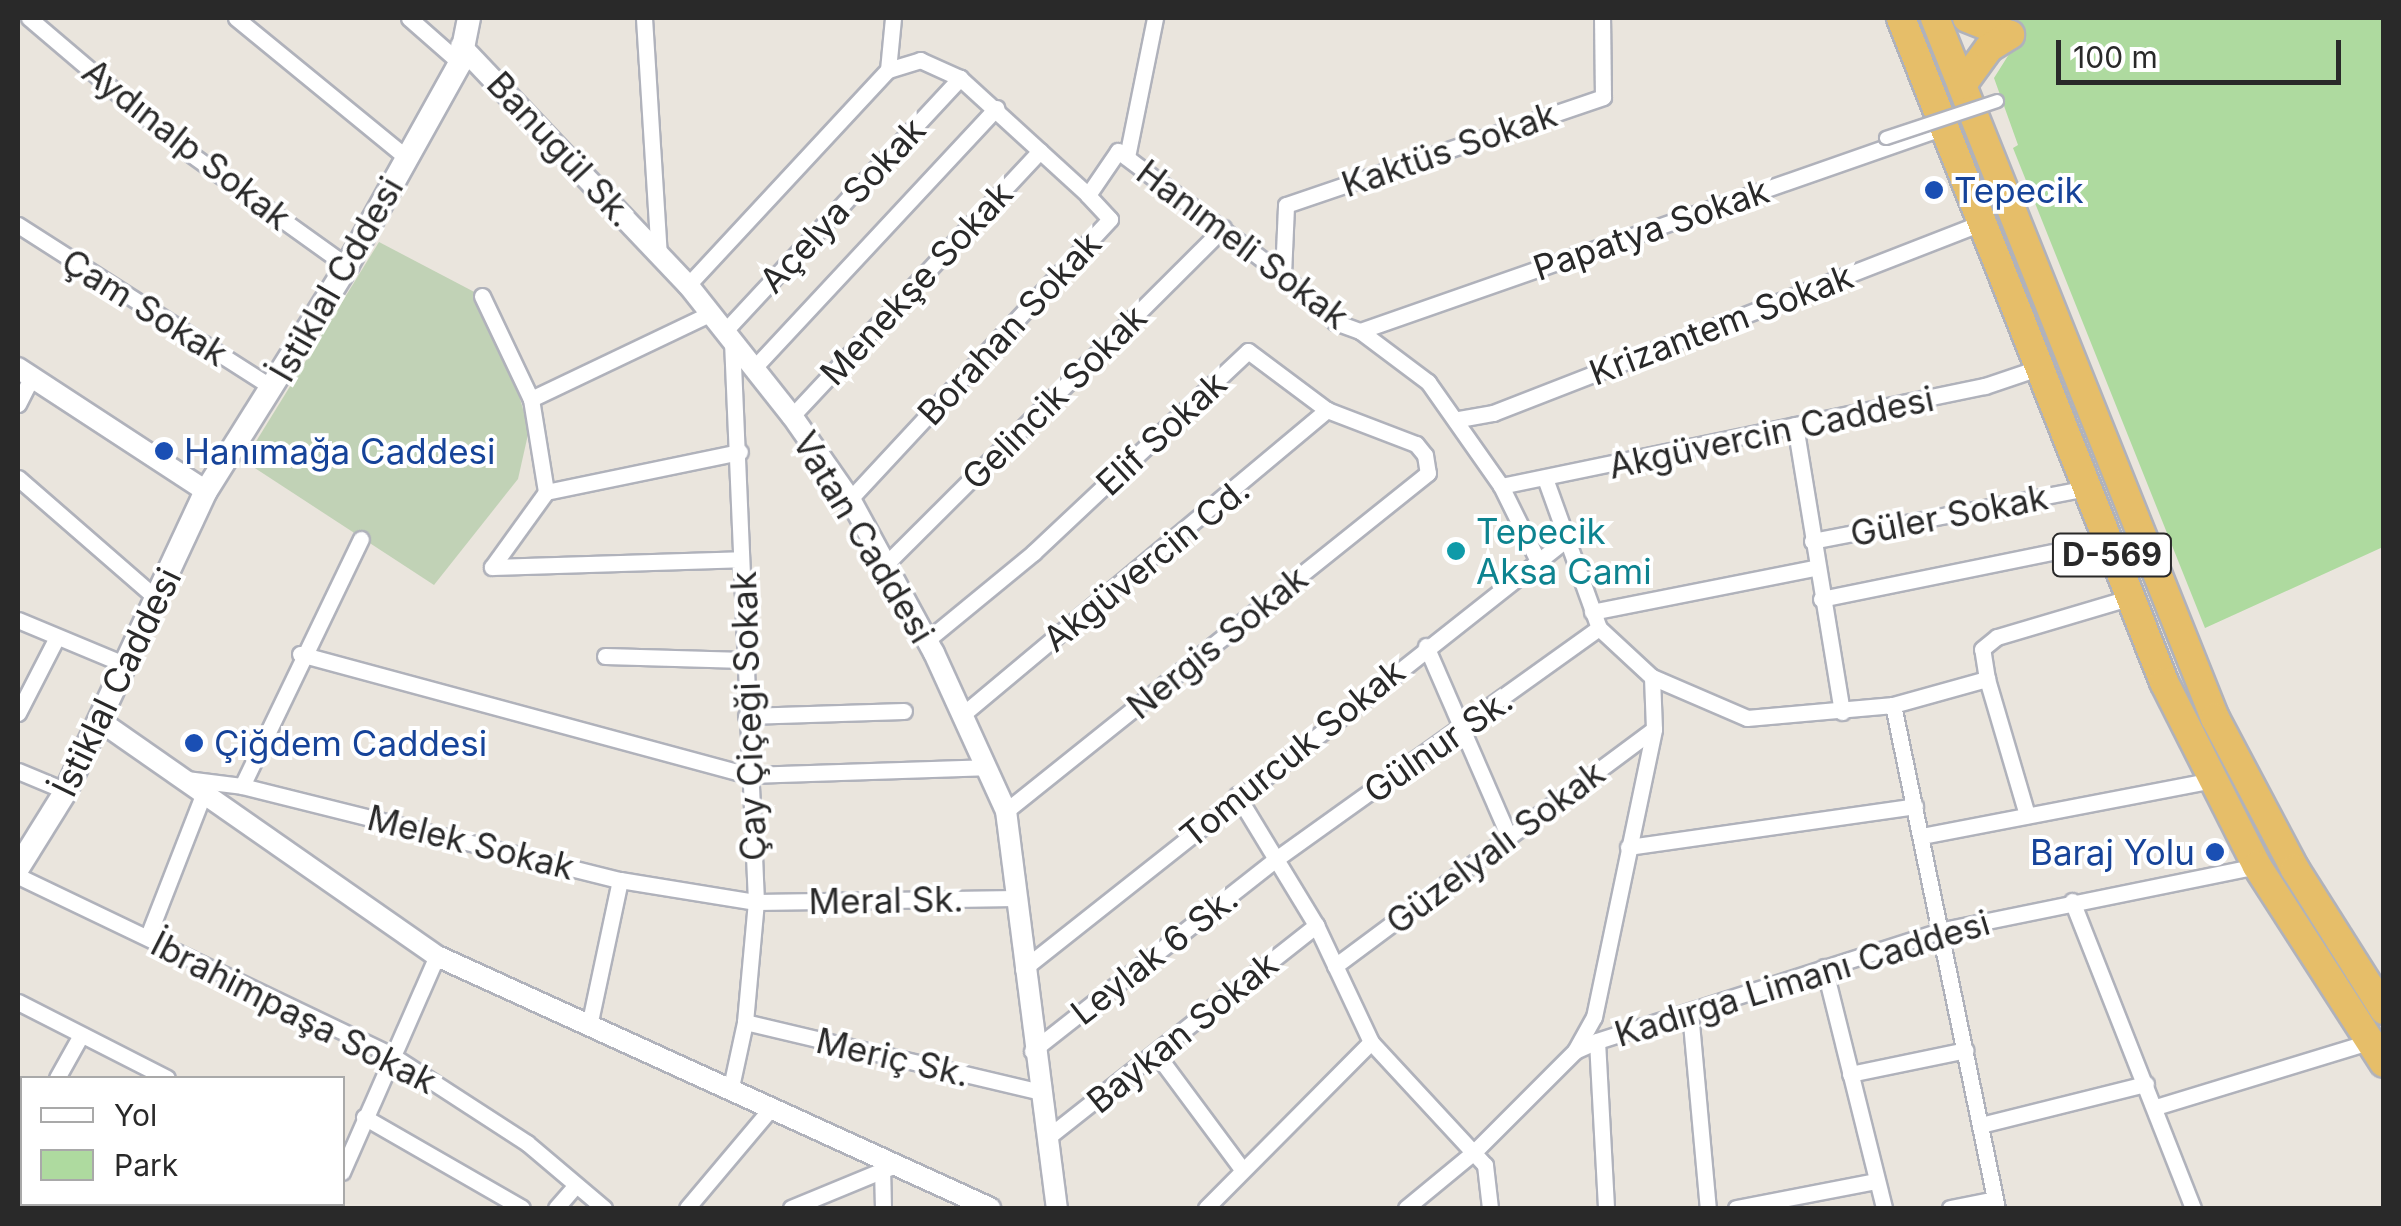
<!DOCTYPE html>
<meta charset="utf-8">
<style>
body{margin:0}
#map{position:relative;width:2401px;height:1226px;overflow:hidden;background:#eae5dd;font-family:Inter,sans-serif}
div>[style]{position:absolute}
.green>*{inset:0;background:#aeda9f}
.cemetery>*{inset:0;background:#c1d2b6}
.roads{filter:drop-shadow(2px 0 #b0b2bb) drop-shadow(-2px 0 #b0b2bb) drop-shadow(0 2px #b0b2bb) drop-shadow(0 -2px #b0b2bb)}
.minor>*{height:15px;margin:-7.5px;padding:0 7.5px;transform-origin:7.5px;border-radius:7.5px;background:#fff}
.tertiary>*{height:20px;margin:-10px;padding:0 10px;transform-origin:10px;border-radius:10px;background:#fff}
.secondary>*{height:22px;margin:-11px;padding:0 11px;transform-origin:11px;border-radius:11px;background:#fff}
.trunk>*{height:28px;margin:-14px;padding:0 14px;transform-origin:14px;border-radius:14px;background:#e6be69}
.bridges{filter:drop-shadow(2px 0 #b0b2bb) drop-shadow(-2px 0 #b0b2bb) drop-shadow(0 2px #b0b2bb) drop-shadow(0 -2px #b0b2bb)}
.pedestrian-bridge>*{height:12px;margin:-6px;padding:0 6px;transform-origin:6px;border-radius:6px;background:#fff}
.dots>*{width:28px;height:28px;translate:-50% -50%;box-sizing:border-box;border:5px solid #fff;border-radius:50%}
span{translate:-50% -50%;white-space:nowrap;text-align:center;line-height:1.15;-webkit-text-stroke:8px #fff;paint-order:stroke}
.shield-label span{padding:2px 8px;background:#fff;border:2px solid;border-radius:8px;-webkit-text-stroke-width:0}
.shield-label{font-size:32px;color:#292929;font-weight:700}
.street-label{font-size:35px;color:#292929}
.transit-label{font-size:35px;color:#164399}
.left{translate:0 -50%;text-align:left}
.right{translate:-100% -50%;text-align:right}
.culture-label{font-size:35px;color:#0d838f}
.frame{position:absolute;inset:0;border:20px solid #292929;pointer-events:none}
.legend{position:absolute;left:20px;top:1076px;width:325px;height:130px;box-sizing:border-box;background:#fff;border:2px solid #a9a9a9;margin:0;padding:12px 18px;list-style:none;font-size:30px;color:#292929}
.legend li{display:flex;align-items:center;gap:20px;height:50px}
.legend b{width:50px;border:2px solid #a9a9a9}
.scale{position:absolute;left:2056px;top:40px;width:285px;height:45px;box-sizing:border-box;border:5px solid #292929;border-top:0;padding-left:12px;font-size:30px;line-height:35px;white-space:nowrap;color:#292929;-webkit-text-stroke:8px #fff;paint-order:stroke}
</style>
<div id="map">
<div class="green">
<div style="clip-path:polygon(2008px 18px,2383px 18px,2383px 547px,2205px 628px,2013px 148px,2018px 145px,1994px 78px,2011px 51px,2015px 21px)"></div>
</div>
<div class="cemetery">
<div style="clip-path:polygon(379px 242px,482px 296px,507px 353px,529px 430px,518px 479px,434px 585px,244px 461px)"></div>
</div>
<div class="roads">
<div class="minor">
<div style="left:29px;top:18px;width:196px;rotate:40.4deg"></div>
<div style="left:178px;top:145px;width:208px;rotate:35.6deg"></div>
<div style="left:236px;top:18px;width:220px;rotate:39.3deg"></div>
<div style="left:409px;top:18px;width:68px;rotate:41.4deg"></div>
<div style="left:644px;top:18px;width:236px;rotate:86.4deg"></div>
<div style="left:888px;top:70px;width:52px;rotate:-84.5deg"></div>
<div style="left:1127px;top:157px;width:142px;rotate:-78.6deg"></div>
<div style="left:18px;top:225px;width:303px;rotate:32.6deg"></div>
<div style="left:1283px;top:275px;width:70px;rotate:-87.5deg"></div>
<div style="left:1286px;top:205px;width:335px;rotate:-18.8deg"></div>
<div style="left:1603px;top:97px;width:79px;rotate:-90.7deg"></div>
<div style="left:688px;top:285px;width:294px;rotate:-47.1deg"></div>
<div style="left:888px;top:70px;width:34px;rotate:-17deg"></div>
<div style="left:920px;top:60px;width:44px;rotate:24.2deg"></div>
<div style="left:960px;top:78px;width:173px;rotate:42.4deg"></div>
<div style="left:482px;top:296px;width:114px;rotate:64.6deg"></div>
<div style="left:531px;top:399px;width:94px;rotate:80.8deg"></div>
<div style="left:1360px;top:331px;width:619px;rotate:-19.26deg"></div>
<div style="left:724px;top:332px;width:347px;rotate:-47.1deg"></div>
<div style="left:753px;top:369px;width:357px;rotate:-47deg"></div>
<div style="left:531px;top:399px;width:197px;rotate:-25.5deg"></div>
<div style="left:18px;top:404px;width:30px;rotate:-63deg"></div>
<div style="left:792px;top:416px;width:363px;rotate:-46.9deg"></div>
<div style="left:1459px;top:419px;width:35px;rotate:-10deg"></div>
<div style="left:1493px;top:413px;width:524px;rotate:-21.27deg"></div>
<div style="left:1795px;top:425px;width:291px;rotate:80.7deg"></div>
<div style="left:18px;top:478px;width:183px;rotate:41deg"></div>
<div style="left:1546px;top:481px;width:156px;rotate:70.2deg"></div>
<div style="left:1599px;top:628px;width:72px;rotate:42.8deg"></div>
<div style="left:1652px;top:677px;width:103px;rotate:23.3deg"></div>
<div style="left:1747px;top:718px;width:147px;rotate:-5.1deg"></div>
<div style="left:1893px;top:705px;width:98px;rotate:-15.5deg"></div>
<div style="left:1987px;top:679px;width:30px;rotate:-99deg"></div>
<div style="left:1982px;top:649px;width:19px;rotate:-39deg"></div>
<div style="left:1997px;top:637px;width:138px;rotate:-16.5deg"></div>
<div style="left:1501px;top:486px;width:494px;rotate:-11.7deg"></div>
<div style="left:1985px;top:386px;width:56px;rotate:-18.8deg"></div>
<div style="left:546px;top:492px;width:198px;rotate:-11.7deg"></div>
<div style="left:850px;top:499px;width:382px;rotate:-47.1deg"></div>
<div style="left:1110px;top:219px;width:33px;rotate:-133deg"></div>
<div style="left:1088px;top:195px;width:53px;rotate:-55.7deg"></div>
<div style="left:1118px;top:151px;width:206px;rotate:36.9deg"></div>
<div style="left:1283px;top:275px;width:70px;rotate:42.1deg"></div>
<div style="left:1335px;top:322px;width:27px;rotate:20deg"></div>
<div style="left:1360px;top:331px;width:85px;rotate:36.9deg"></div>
<div style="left:1428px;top:382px;width:127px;rotate:54.9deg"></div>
<div style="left:1501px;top:486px;width:84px;rotate:63.7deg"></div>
<div style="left:1812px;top:541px;width:279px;rotate:-10.9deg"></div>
<div style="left:884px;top:566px;width:479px;rotate:-44.9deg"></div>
<div style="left:492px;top:567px;width:249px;rotate:-1.8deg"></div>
<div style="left:492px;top:567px;width:92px;rotate:-54.2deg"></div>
<div style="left:1821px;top:599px;width:291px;rotate:-11.5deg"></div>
<div style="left:1592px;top:612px;width:227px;rotate:-11.2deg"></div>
<div style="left:18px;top:620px;width:117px;rotate:22.6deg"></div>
<div style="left:926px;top:641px;width:139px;rotate:-39.4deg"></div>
<div style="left:1033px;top:553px;width:295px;rotate:-43.2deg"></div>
<div style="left:1248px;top:351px;width:99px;rotate:36.8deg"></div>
<div style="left:1327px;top:410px;width:95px;rotate:20.9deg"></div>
<div style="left:1416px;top:444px;width:14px;rotate:51deg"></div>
<div style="left:1425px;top:455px;width:18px;rotate:81deg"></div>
<div style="left:1428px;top:473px;width:541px;rotate:141.31deg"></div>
<div style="left:1426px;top:646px;width:208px;rotate:66.5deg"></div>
<div style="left:300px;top:654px;width:465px;rotate:15.1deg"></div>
<div style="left:749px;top:775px;width:236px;rotate:-1.9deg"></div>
<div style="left:605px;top:656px;width:139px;rotate:1.6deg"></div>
<div style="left:1987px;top:679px;width:142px;rotate:73.6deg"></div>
<div style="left:1893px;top:705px;width:514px;rotate:78.32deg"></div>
<div style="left:18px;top:713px;width:83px;rotate:-62.8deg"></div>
<div style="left:962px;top:715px;width:476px;rotate:-39.9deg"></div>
<div style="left:746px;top:716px;width:158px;rotate:-1.8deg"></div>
<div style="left:18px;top:771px;width:52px;rotate:22.6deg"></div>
<div style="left:186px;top:779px;width:56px;rotate:7.1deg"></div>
<div style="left:242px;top:786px;width:390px;rotate:14deg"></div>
<div style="left:620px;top:880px;width:138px;rotate:9.2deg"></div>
<div style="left:756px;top:902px;width:260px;rotate:-0.9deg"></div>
<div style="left:242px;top:786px;width:274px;rotate:-64.3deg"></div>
<div style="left:1237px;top:795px;width:152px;rotate:58.7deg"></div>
<div style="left:1316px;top:925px;width:129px;rotate:64.8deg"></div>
<div style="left:1371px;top:1042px;width:168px;rotate:47.2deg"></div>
<div style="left:1485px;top:1165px;width:43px;rotate:83.4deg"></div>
<div style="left:1922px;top:836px;width:295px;rotate:-10.9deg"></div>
<div style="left:1628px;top:847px;width:290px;rotate:-8.1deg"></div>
<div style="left:18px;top:876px;width:412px;rotate:25.6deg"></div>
<div style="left:390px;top:1054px;width:163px;rotate:33deg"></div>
<div style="left:527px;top:1143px;width:101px;rotate:40.2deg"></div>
<div style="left:2072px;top:901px;width:330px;rotate:68.5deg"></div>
<div style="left:148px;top:936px;width:155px;rotate:-68.7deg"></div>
<div style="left:1335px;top:966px;width:397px;rotate:-36.6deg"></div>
<div style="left:1824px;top:967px;width:248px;rotate:76deg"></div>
<div style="left:1023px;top:969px;width:690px;rotate:-38.35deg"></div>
<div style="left:18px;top:1002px;width:167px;rotate:27deg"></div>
<div style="left:1690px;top:1012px;width:197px;rotate:84.8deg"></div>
<div style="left:745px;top:1022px;width:303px;rotate:13.3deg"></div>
<div style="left:589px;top:1026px;width:149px;rotate:-78deg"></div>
<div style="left:1597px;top:1041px;width:167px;rotate:86.9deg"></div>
<div style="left:1032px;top:1051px;width:310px;rotate:-38.2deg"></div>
<div style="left:1276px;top:859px;width:397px;rotate:-35.6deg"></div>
<div style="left:1575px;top:1051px;width:39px;rotate:-61deg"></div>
<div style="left:1594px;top:1017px;width:294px;rotate:-78.2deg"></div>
<div style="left:1654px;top:729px;width:52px;rotate:-92.2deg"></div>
<div style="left:1158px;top:1056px;width:141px;rotate:53.4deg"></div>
<div style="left:1850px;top:1074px;width:118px;rotate:-11.7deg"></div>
<div style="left:57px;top:1078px;width:49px;rotate:-60.8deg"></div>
<div style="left:731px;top:1087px;width:66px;rotate:-77.8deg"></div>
<div style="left:745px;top:1022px;width:121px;rotate:-84.8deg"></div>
<div style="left:756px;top:902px;width:561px;rotate:-92.45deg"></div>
<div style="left:2156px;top:1107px;width:223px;rotate:-17deg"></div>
<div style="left:364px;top:1117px;width:182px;rotate:29.9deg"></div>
<div style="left:1981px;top:1125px;width:170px;rotate:-14deg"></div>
<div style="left:18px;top:1133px;width:5px;rotate:37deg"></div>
<div style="left:1048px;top:1137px;width:342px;rotate:-38.3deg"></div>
<div style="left:882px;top:1167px;width:41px;rotate:88.6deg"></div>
<div style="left:342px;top:1172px;width:236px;rotate:-66.3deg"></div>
<div style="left:221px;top:1208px;width:4px;rotate:-76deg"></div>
<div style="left:328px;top:1208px;width:4px;rotate:-63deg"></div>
<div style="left:556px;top:1208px;width:30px;rotate:-49deg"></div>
<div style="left:687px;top:1208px;width:133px;rotate:-49.9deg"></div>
<div style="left:791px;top:1208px;width:116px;rotate:-22.4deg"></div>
<div style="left:1206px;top:1208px;width:234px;rotate:-45.2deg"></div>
<div style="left:1406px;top:1208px;width:88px;rotate:-39.5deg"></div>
<div style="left:1474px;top:1152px;width:143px;rotate:-45deg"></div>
<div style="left:1575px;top:1051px;width:24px;rotate:-24deg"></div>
<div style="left:1597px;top:1041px;width:363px;rotate:-17.8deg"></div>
<div style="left:1943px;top:930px;width:320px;rotate:-11.5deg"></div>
<div style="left:1736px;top:1208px;width:143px;rotate:-10.9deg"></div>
<div style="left:1950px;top:1208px;width:46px;rotate:-11.3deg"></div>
</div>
<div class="tertiary">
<div style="left:461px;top:46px;width:330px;rotate:46.5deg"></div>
<div style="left:688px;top:285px;width:167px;rotate:51.6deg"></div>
<div style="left:792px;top:416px;width:101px;rotate:55.1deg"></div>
<div style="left:850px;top:499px;width:175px;rotate:61.4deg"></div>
<div style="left:934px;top:653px;width:174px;rotate:65.5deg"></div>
<div style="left:1006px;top:811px;width:400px;rotate:82.7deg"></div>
<div style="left:18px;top:368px;width:225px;rotate:33.2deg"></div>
<div style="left:100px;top:721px;width:411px;rotate:34.9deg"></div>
<div style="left:437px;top:956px;width:608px;rotate:24.5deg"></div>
</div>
<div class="secondary">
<div style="left:18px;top:868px;width:91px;rotate:-58.1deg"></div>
<div style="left:66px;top:791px;width:331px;rotate:-65deg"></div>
<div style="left:206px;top:491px;width:266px;rotate:-57.9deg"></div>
<div style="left:347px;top:266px;width:232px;rotate:-60.9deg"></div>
<div style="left:460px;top:63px;width:46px;rotate:-78.7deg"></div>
</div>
<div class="trunk">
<div style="left:1901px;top:18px;width:714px;rotate:68.39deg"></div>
<div style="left:2164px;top:682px;width:206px;rotate:63.2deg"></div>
<div style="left:2257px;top:866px;width:234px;rotate:57.2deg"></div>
<div style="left:1935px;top:18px;width:754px;rotate:68.2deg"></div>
<div style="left:2215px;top:718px;width:171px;rotate:62.1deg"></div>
<div style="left:2295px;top:869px;width:167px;rotate:57.7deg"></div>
<div style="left:1967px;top:18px;width:46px;rotate:21.6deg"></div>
<div style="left:1962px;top:85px;width:46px;rotate:-53.9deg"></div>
<div style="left:1989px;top:48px;width:25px;rotate:-32deg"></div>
</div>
</div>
<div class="bridges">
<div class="pedestrian-bridge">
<div style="left:1886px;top:138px;width:117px;rotate:-18.4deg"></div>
</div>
</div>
<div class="dots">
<div style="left:1934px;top:190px;background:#1a4fb4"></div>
<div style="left:164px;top:451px;background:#1a4fb4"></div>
<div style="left:1456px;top:551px;background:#0f9aa8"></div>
<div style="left:194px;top:743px;background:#1a4fb4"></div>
<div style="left:2215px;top:852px;background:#1a4fb4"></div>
</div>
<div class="shield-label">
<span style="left:2112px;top:555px">D-569</span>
</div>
<div class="street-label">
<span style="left:187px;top:144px;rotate:38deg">Aydınalp Sokak</span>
<span style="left:561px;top:149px;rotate:47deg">Banugül Sk.</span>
<span style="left:1449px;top:149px;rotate:-19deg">Kaktüs Sokak</span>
<span style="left:842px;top:205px;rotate:-47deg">Açelya Sokak</span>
<span style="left:1651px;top:229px;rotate:-19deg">Papatya Sokak</span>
<span style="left:1243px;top:244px;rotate:37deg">Hanımeli Sokak</span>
<span style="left:336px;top:279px;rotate:-60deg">İstiklal Cddesi</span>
<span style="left:916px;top:283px;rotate:-47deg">Menekşe Sokak</span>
<span style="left:145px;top:307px;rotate:32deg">Çam Sokak</span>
<span style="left:1721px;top:324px;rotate:-21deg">Krizantem Sokak</span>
<span style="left:1009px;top:328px;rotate:-47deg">Borahan Sokak</span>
<span style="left:1054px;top:397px;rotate:-45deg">Gelincik Sokak</span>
<span style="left:1771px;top:432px;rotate:-12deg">Akgüvercin Caddesi</span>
<span style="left:1161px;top:433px;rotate:-43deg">Elif Sokak</span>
<span style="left:1949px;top:515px;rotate:-11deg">Güler Sokak</span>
<span style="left:864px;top:537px;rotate:59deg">Vatan Caddesi</span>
<span style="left:1146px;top:564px;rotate:-39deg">Akgüvercin Cd.</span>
<span style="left:1217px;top:642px;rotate:-39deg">Nergis Sokak</span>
<span style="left:116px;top:682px;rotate:-64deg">İstiklal Caddesi</span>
<span style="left:748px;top:716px;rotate:-92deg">Çay Çiçeği Sokak</span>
<span style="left:1438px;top:745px;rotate:-35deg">Gülnur Sk.</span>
<span style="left:1292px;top:753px;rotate:-39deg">Tomurcuk Sokak</span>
<span style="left:471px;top:842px;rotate:14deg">Melek Sokak</span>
<span style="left:1495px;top:847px;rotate:-37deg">Güzelyalı Sokak</span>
<span style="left:886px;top:900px;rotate:-1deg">Meral Sk.</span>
<span style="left:1154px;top:955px;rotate:-38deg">Leylak 6 Sk.</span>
<span style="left:1802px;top:978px;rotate:-17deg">Kadırga Limanı Caddesi</span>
<span style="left:294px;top:1012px;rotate:27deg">İbrahimpaşa Sokak</span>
<span style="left:1182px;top:1032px;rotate:-39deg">Baykan Sokak</span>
<span style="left:893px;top:1057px;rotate:13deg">Meriç Sk.</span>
</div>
<div class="transit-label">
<span class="left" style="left:1954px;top:190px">Tepecik</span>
<span class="left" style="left:184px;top:451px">Hanımağa Caddesi</span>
<span class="left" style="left:214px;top:743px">Çiğdem Caddesi</span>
<span class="right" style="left:2195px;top:852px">Baraj Yolu</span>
</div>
<div class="culture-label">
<span class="left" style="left:1476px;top:551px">Tepecik<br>Aksa Cami</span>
</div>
<div class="frame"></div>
<ul class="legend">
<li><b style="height:12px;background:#fff"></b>Yol</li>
<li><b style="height:28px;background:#aeda9f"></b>Park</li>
</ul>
<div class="scale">100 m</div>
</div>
